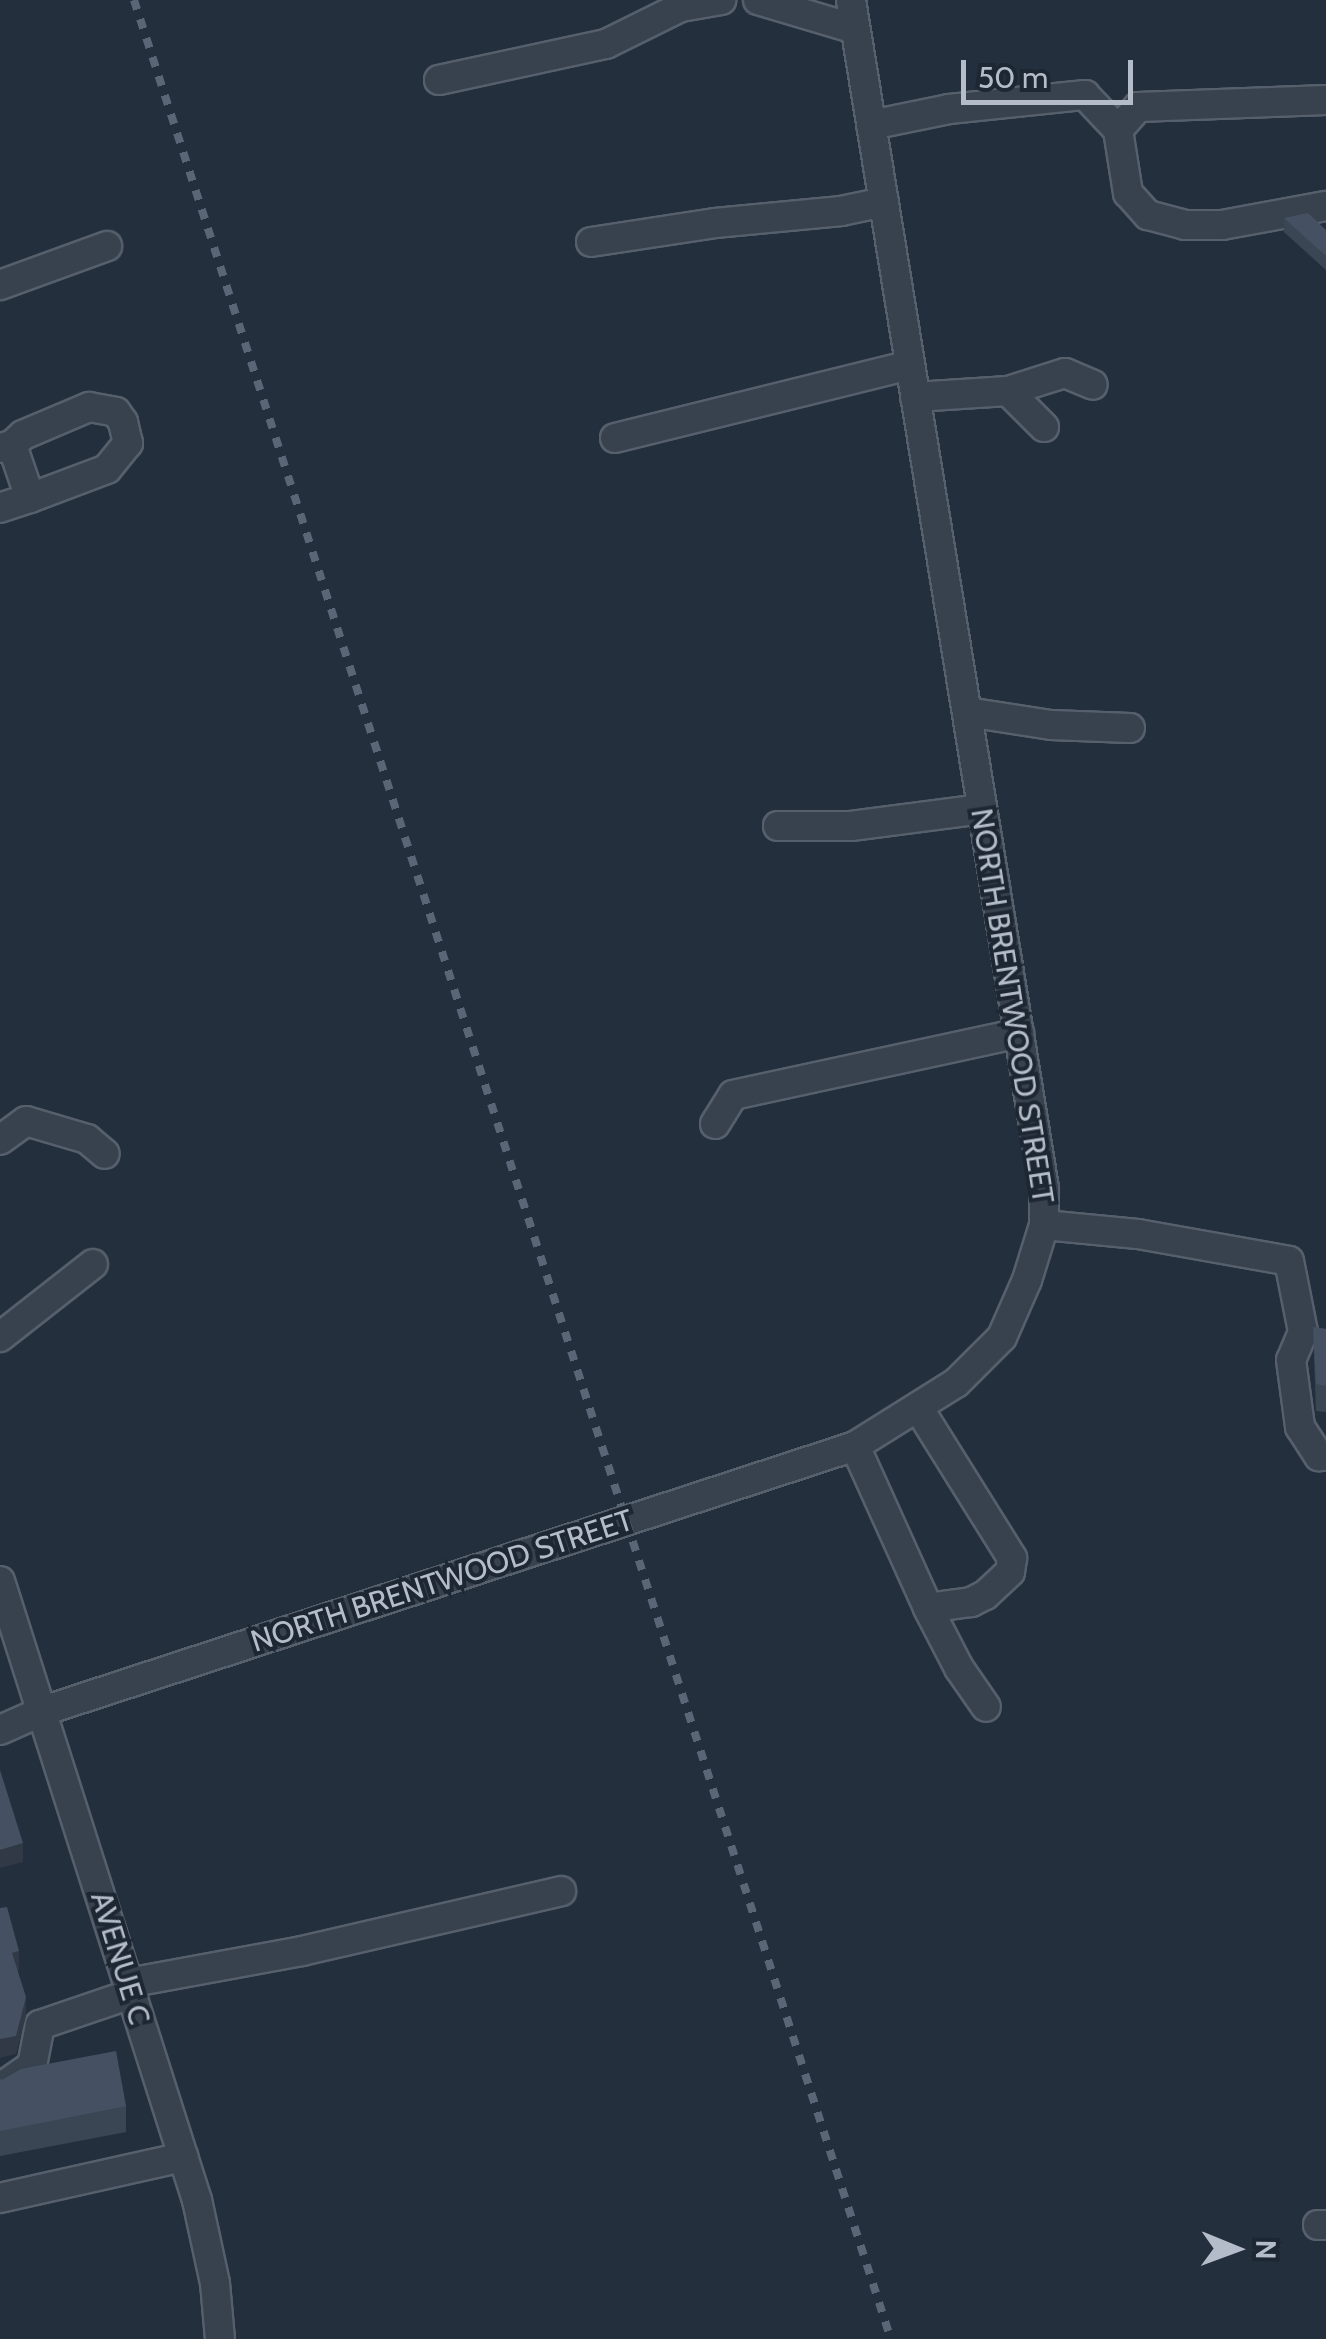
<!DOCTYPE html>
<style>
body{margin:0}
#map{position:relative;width:1326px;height:2339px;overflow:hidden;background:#242f3e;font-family:Cabin,sans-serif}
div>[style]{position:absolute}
.roads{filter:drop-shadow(2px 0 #565f6c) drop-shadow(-2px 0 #565f6c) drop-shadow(0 2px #565f6c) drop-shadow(0 -2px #565f6c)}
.minor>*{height:28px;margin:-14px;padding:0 14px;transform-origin:14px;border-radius:14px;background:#38414e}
.rail>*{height:8px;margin-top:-4px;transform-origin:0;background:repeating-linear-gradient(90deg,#5a6575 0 10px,transparent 0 20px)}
.wall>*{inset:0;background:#3b4654}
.shaded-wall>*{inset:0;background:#303945}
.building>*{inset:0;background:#455162}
span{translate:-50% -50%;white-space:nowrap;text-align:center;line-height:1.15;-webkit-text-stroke:8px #1d2633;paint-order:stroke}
.street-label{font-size:30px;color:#b4bcc9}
.north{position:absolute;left:1186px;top:2199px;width:100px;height:100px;-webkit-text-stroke:8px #1d2633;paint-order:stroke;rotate:91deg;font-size:28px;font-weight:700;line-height:40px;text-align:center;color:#b4bcc9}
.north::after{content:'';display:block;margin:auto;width:35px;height:45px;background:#b4bcc9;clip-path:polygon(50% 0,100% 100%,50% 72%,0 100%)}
.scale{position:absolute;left:961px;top:60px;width:172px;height:45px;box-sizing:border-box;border:5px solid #b4bcc9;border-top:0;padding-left:12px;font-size:30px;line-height:35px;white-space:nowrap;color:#b4bcc9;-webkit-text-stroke:8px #1d2633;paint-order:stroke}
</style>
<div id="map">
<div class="roads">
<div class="minor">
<div style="left:758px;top:0;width:101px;rotate:16.6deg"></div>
<div style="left:439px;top:80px;width:171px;rotate:-12.2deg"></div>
<div style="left:606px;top:44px;width:84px;rotate:-26.3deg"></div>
<div style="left:681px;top:7px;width:41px;rotate:-9.9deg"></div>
<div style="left:1326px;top:100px;width:188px;rotate:177.9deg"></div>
<div style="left:1138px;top:107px;width:30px;rotate:131deg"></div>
<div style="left:1118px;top:130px;width:64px;rotate:81deg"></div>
<div style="left:1128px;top:193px;width:30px;rotate:48deg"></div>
<div style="left:1148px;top:215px;width:38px;rotate:15deg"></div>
<div style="left:1185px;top:225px;width:37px"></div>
<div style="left:1222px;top:225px;width:106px;rotate:-10.4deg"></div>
<div style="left:871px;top:125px;width:80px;rotate:-11.6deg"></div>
<div style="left:949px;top:109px;width:137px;rotate:-5.9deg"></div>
<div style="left:1085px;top:95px;width:48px;rotate:46.7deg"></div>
<div style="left:591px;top:242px;width:125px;rotate:-8.7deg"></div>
<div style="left:715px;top:223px;width:127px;rotate:-5.4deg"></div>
<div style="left:841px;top:211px;width:44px;rotate:-11.8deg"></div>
<div style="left:0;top:285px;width:114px;rotate:-20deg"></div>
<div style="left:1008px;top:391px;width:60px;rotate:-17.5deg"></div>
<div style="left:1065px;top:373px;width:30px;rotate:23deg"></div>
<div style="left:915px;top:397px;width:93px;rotate:-3.7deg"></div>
<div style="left:1008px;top:391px;width:51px;rotate:45deg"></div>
<div style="left:615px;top:438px;width:304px;rotate:-13.9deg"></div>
<div style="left:12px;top:445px;width:15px;rotate:-42deg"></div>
<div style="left:23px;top:435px;width:72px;rotate:-23deg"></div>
<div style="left:89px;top:407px;width:27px;rotate:10deg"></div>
<div style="left:116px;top:412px;width:12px;rotate:55deg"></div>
<div style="left:123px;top:422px;width:22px;rotate:77deg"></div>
<div style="left:128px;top:443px;width:33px;rotate:129deg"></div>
<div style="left:107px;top:469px;width:82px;rotate:159.4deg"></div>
<div style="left:0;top:448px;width:12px;rotate:-14deg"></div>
<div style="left:12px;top:445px;width:56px;rotate:71.2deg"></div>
<div style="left:30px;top:498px;width:32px;rotate:162deg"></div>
<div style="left:967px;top:712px;width:85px;rotate:8.8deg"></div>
<div style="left:1051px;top:725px;width:79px;rotate:2.2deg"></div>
<div style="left:778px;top:826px;width:73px"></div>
<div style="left:851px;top:826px;width:132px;rotate:-7.4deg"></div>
<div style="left:715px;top:1124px;width:34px;rotate:-58deg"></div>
<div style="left:733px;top:1095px;width:293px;rotate:-12.2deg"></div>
<div style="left:0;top:1140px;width:32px;rotate:-36deg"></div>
<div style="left:26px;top:1121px;width:64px;rotate:16.4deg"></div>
<div style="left:87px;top:1139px;width:23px;rotate:40deg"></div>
<div style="left:1044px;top:1225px;width:94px;rotate:5.5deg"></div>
<div style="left:1138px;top:1234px;width:153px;rotate:10.1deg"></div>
<div style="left:1289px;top:1261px;width:72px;rotate:78.8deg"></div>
<div style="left:1303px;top:1332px;width:30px;rotate:113deg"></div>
<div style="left:1291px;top:1360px;width:68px;rotate:82.3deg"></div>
<div style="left:1300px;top:1427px;width:35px;rotate:57deg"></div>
<div style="left:1319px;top:1456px;width:7px"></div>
<div style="left:0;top:1337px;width:118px;rotate:-38.1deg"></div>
<div style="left:919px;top:1409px;width:176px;rotate:58deg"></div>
<div style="left:1012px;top:1558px;width:14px;rotate:98deg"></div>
<div style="left:1010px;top:1572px;width:34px;rotate:137deg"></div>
<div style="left:985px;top:1595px;width:16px;rotate:153deg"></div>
<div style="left:971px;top:1602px;width:43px;rotate:172.1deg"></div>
<div style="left:855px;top:1446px;width:178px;rotate:65.7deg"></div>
<div style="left:928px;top:1608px;width:68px;rotate:62.7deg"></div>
<div style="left:959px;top:1668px;width:47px;rotate:55.3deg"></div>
<div style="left:0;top:1581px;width:650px;rotate:72.35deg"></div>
<div style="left:197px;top:2200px;width:85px;rotate:77.8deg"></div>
<div style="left:215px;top:2283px;width:56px;rotate:84.9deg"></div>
<div style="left:0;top:1730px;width:47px;rotate:-23.8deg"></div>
<div style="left:43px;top:1711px;width:854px;rotate:-18.07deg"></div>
<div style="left:855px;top:1446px;width:119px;rotate:-32deg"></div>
<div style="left:956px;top:1383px;width:65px;rotate:-45deg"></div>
<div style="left:1002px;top:1337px;width:62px;rotate:-66.3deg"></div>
<div style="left:1027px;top:1280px;width:58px;rotate:-72.8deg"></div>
<div style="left:1044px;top:1225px;width:37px;rotate:-90deg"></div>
<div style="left:1044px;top:1188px;width:1204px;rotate:-99.23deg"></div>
<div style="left:128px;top:1983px;width:177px;rotate:-10.4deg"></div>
<div style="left:302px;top:1951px;width:266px;rotate:-13deg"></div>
<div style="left:0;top:2088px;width:39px;rotate:-35deg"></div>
<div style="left:32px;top:2066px;width:42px;rotate:-79deg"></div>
<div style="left:40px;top:2025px;width:96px;rotate:-18.8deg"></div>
<div style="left:0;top:2198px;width:188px;rotate:-12.6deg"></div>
<div style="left:1318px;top:2225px;width:8px"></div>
</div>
</div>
<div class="rail">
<div style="left:134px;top:0;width:2458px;rotate:72.07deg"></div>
</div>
<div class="wall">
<div style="clip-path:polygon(1284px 218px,1326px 230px,1326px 270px,1284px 232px)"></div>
<div style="clip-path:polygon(1313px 1327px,1326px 1329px,1326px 1412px,1316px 1411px)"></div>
<div style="clip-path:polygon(0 2079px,126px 2106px,126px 2132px,0 2156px)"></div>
</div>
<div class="shaded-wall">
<div style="clip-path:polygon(23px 1843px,23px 1862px,0 1868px,0 1850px)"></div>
<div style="clip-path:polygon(19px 1951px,19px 1970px,12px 1972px,12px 1953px)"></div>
<div style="clip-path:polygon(26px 1997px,26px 2016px,16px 2054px,0 2058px,0 2039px)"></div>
</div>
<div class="building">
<div style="clip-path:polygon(1308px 213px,1326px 230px,1326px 256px,1284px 218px)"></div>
<div style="clip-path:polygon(1313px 1327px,1326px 1329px,1326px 1386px,1316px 1384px)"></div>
<div style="clip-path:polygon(0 1770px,23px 1843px,0 1850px)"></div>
<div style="clip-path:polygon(7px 1907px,19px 1951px,12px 1953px,26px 1997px,16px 2036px,0 2039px,0 1908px)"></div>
<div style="clip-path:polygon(116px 2051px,126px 2106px,0 2131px,0 2079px,2px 2080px,21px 2069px)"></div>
</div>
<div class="street-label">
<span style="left:1012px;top:1006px;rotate:81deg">NORTH BRENTWOOD STREET</span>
<span style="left:442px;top:1581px;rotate:-18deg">NORTH BRENTWOOD STREET</span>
<span style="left:120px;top:1958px;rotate:73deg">AVENUE C</span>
</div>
<div class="north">N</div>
<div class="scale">50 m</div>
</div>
